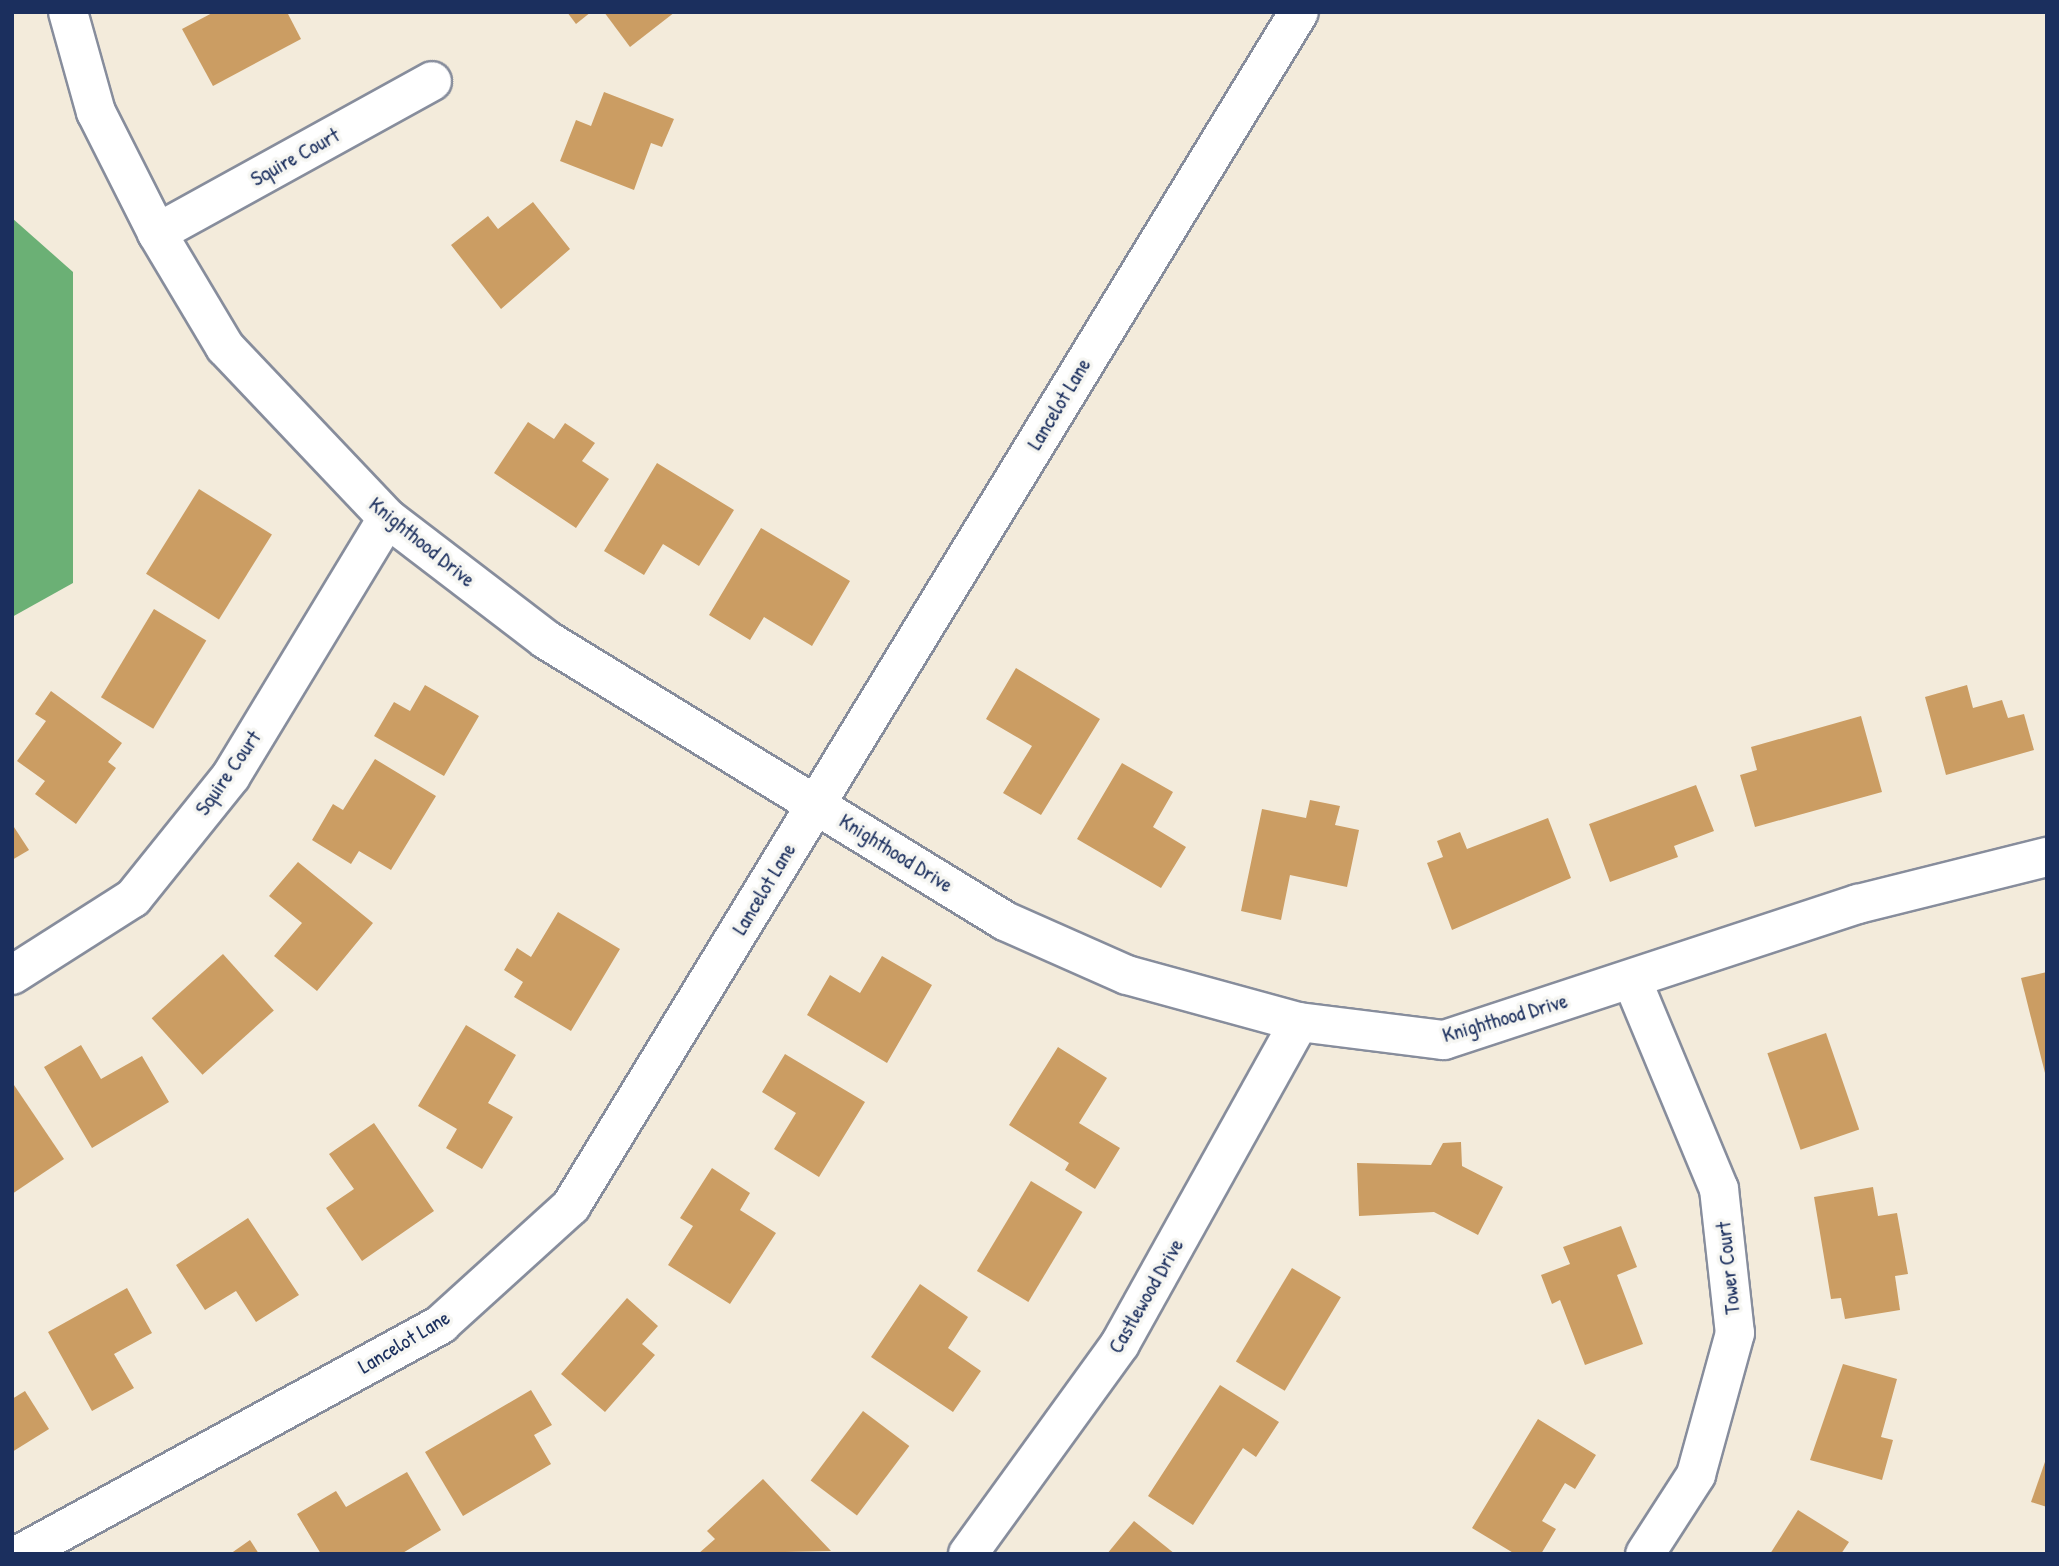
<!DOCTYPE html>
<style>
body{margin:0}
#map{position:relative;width:2059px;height:1566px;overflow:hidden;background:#f3ebdb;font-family:"Patrick Hand",sans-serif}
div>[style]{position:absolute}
.forest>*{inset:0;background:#6bb075}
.building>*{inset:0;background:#cb9d63;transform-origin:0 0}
.roads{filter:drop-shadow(2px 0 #878d9c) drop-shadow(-2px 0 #878d9c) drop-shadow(0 2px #878d9c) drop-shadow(0 -2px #878d9c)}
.street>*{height:38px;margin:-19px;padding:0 19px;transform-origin:19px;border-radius:19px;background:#fff}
span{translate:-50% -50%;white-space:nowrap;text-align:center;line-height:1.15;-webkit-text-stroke:7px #f6f6f2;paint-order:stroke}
.street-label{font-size:21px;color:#1b2f5e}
.frame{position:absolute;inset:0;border:14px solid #1b2f5e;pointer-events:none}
</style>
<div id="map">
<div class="forest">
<div style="clip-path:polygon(12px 218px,73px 272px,73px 583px,12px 617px)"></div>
</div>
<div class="building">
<div style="clip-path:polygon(214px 12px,287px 12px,301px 39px,213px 86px,182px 29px)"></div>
<div style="clip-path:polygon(567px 12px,591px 12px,576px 24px)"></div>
<div style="clip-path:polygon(604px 12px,675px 12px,630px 47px)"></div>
<div style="clip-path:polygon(604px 92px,674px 119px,662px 147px,651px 143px,634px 190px,560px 161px,576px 120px,591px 126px)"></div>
<div style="clip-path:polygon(533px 202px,570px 249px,501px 309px,451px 245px,488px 216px,498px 229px)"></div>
<div style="clip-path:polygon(528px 422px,554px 439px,565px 423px,595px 443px,582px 461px,609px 479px,576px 528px,494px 473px)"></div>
<div style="clip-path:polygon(657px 463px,734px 510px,699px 566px,663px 544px,644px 575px,604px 551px)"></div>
<div style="left:199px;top:489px;width:86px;height:100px;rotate:32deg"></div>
<div style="clip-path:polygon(761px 528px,850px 581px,812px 646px,764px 617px,750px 640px,709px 615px)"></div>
<div style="left:154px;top:609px;width:61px;height:103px;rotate:31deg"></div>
<div style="clip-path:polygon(1016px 668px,1100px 719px,1041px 815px,1003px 793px,1032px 746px,986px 719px)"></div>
<div style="clip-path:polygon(425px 685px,479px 716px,444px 776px,374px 736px,394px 702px,410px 711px)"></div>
<div style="clip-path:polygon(1967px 685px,1973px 708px,2002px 700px,2008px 718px,2024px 714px,2034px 750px,1946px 775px,1925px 697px)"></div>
<div style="clip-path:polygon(51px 691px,122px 743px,108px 762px,116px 768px,76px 824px,35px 794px,45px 781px,17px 761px,46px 721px,35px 714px)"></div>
<div style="clip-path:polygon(1861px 716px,1882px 792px,1755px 827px,1740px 775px,1757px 770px,1751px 747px)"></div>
<div style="clip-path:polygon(375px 759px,436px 796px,391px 870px,359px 851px,351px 864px,312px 840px,333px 804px,343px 810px)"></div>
<div style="clip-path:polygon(1122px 763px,1173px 792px,1153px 827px,1186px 847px,1161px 888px,1077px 839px)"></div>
<div style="clip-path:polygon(1696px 785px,1714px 831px,1674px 846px,1678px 857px,1610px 882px,1589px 824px)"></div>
<div style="clip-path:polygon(1310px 800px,1340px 806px,1335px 825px,1359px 830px,1347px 887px,1290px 875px,1281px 920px,1241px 911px,1262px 809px,1306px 818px)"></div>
<div style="clip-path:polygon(1548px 818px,1571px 878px,1452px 930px,1427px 863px,1443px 857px,1437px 841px,1460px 832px,1467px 849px)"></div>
<div style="clip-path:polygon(12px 824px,29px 850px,12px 860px)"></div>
<div style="clip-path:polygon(298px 862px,373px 923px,317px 991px,274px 956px,302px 923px,269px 896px)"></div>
<div style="clip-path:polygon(558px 912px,620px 949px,571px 1031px,514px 997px,523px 982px,504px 970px,517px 948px,531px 957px)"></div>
<div style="left:223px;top:954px;width:76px;height:96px;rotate:48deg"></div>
<div style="clip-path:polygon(882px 956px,932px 985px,887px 1063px,807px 1015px,830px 975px,860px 993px)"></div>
<div style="clip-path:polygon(2047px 972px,2047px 1077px,2046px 1077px,2021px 978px)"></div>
<div style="clip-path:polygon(466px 1025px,516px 1055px,488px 1103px,513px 1117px,482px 1169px,446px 1148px,457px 1129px,418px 1106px)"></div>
<div style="left:1826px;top:1033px;width:102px;height:62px;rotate:71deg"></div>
<div style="clip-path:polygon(81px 1045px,101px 1079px,142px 1056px,169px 1102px,92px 1148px,44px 1067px)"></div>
<div style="clip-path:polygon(1058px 1047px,1107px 1078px,1079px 1123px,1120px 1148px,1095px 1189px,1065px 1170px,1069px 1163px,1009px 1125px)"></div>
<div style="clip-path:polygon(785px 1054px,865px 1102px,819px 1177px,774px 1149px,796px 1113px,762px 1092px)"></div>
<div style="clip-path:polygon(12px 1082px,64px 1159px,12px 1194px)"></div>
<div style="clip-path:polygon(374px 1123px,434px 1211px,362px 1261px,326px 1208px,354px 1189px,329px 1154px)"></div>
<div style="clip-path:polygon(1461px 1142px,1462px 1166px,1503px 1187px,1478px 1235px,1434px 1212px,1359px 1216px,1357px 1163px,1431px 1165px,1443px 1143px)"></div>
<div style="clip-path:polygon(712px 1168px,750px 1193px,740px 1210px,776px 1233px,730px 1304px,668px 1265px,693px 1226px,680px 1218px)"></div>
<div style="left:1031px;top:1181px;width:60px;height:105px;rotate:31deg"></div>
<div style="clip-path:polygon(1873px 1187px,1878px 1216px,1897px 1213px,1908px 1274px,1895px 1276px,1900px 1310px,1845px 1319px,1841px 1298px,1831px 1299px,1814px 1197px)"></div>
<div style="clip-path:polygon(248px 1218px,299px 1295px,256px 1322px,236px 1291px,205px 1310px,176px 1265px)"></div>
<div style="clip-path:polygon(1621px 1226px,1637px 1267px,1617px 1275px,1643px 1344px,1585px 1365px,1560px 1300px,1552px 1304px,1541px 1275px,1570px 1264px,1563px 1247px)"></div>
<div style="left:1292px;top:1268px;width:57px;height:109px;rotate:31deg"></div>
<div style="clip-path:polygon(920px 1284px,968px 1317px,948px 1348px,981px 1371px,953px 1412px,871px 1357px)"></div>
<div style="clip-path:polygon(127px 1288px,152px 1333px,114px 1354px,134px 1388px,92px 1411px,48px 1332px)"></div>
<div style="clip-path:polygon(627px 1298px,658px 1326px,642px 1344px,655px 1355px,605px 1412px,561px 1374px)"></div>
<div style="clip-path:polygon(1843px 1364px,1897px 1379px,1881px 1437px,1893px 1440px,1882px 1480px,1810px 1460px)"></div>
<div style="clip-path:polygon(1220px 1385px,1279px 1422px,1256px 1457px,1243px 1448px,1193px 1525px,1148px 1496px)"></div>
<div style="clip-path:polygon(531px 1390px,552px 1425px,534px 1435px,551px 1464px,463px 1516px,425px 1452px)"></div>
<div style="clip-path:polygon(25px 1391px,49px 1429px,12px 1452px,12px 1399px)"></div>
<div style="left:863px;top:1411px;width:58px;height:87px;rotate:37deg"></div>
<div style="clip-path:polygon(1538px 1419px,1596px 1455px,1575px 1489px,1565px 1483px,1542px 1521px,1556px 1529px,1541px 1554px,1515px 1554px,1472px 1528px)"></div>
<div style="clip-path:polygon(2046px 1459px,2047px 1459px,2047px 1507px,2031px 1502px)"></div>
<div style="clip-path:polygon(407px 1472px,441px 1530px,401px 1554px,321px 1554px,297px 1514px,336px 1491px,346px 1507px)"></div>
<div style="clip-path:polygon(763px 1479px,831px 1551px,698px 1554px,715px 1539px,707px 1531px)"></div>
<div style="clip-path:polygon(1798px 1510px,1849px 1542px,1841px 1554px,1770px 1554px)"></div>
<div style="clip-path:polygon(1134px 1521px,1175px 1554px,1107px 1554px)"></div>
<div style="clip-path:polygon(250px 1540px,259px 1554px,230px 1554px)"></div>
</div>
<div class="roads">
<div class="street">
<div style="left:68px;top:12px;width:104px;rotate:74.4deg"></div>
<div style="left:96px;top:112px;width:136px;rotate:63.2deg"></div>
<div style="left:157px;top:233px;width:133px;rotate:59.2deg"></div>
<div style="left:225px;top:347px;width:236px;rotate:46.5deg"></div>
<div style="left:387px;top:518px;width:199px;rotate:37.4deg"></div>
<div style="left:545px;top:639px;width:540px;rotate:31.51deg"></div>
<div style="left:1005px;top:921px;width:133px;rotate:23.9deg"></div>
<div style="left:1127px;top:975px;width:178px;rotate:15.3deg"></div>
<div style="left:1299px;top:1022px;width:146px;rotate:7.1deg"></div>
<div style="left:1444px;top:1040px;width:436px;rotate:-18.2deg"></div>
<div style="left:1858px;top:904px;width:195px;rotate:-14deg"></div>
<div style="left:157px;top:233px;width:314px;rotate:-28.9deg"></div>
<div style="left:12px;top:975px;width:143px;rotate:-32.5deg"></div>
<div style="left:133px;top:898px;width:156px;rotate:-51.2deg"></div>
<div style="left:231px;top:776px;width:301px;rotate:-58.8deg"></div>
<div style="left:1632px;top:980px;width:226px;rotate:67.4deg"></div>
<div style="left:1719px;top:1189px;width:145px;rotate:83.7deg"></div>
<div style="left:1735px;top:1333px;width:147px;rotate:105.4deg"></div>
<div style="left:1696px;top:1475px;width:94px;rotate:122.8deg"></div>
<div style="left:20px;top:1554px;width:480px;rotate:-28.6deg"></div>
<div style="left:441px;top:1324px;width:176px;rotate:-42.2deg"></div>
<div style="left:571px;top:1206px;width:1398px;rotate:-58.63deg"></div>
<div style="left:968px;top:1554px;width:259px;rotate:-54.1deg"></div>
<div style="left:1120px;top:1344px;width:368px;rotate:-60.9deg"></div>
</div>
</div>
<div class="street-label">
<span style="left:295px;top:157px;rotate:-29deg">Squire Court</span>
<span style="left:1059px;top:404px;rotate:-59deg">Lancelot Lane</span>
<span style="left:422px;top:542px;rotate:39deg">Knighthood Drive</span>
<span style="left:228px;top:773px;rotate:-55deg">Squire Court</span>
<span style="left:896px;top:853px;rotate:32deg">Knighthood Drive</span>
<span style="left:764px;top:889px;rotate:-59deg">Lancelot Lane</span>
<span style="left:1505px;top:1018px;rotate:-16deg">Knighthood Drive</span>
<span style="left:1728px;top:1268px;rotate:-96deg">Tower Court</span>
<span style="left:1146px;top:1296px;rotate:-60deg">Castlewood Drive</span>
<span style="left:404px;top:1342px;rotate:-31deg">Lancelot Lane</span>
</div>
<div class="frame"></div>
</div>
